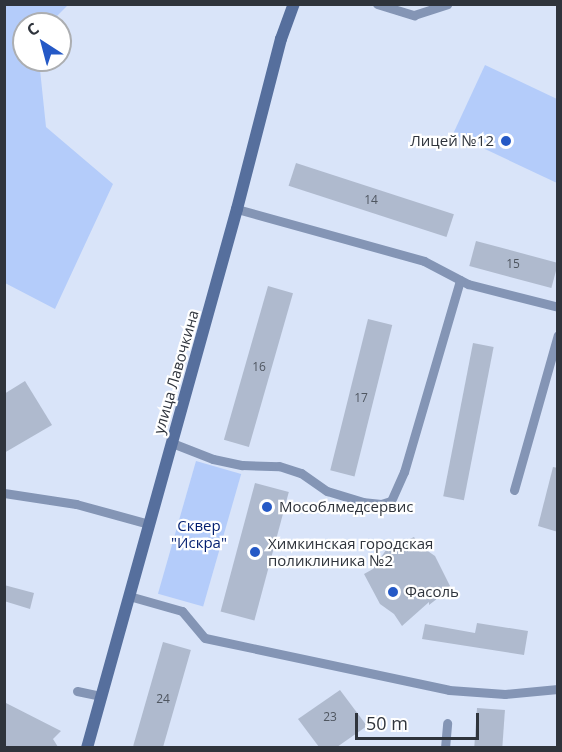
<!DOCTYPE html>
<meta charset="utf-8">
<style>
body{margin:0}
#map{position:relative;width:562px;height:752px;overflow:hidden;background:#d9e4f9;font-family:"Open Sans",sans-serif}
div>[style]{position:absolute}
.green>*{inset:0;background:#b4ccfa;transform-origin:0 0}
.building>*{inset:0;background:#afbace;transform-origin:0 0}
.lane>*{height:9px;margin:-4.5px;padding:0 4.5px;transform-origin:4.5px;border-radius:4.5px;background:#8495b5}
.secondary>*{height:12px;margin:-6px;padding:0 6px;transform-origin:6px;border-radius:6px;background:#566f9d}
.dots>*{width:16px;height:16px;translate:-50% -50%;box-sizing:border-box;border:3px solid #fff;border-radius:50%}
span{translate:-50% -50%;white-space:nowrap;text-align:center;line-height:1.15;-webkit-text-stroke:4.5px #fff;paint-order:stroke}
.number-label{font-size:12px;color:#4f5660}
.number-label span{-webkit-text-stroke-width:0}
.poi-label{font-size:15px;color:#2f343c}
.right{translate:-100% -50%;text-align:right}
.left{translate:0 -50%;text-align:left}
.street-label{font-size:15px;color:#2f343c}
.park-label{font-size:15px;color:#001d6f}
.frame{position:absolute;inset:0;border:6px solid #2f343c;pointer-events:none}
.north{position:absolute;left:12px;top:12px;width:60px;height:60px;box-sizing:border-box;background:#fff;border:2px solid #acaeb1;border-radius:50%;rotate:324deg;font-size:16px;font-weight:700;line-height:24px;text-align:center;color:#2f343c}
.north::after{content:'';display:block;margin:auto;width:21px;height:27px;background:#2559c6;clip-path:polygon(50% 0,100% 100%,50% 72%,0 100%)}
.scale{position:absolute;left:355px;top:713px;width:124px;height:27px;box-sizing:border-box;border:3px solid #2f343c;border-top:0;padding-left:8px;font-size:18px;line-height:21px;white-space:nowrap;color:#2f343c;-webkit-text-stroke:4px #fff;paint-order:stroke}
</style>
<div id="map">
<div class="green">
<div style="clip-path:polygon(4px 5px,68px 5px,49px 24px,24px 24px,24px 60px,39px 60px,46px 127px,113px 184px,55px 309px,5px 283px)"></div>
<div style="clip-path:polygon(485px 65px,557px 99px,557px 183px,453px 134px)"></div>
<div style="left:196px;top:461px;width:47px;height:138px;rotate:16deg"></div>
</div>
<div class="building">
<div style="left:296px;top:163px;width:166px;height:24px;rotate:18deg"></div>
<div style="left:476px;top:241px;width:85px;height:26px;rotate:15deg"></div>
<div style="left:268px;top:286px;width:26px;height:160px;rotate:16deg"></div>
<div style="left:368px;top:319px;width:25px;height:156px;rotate:14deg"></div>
<div style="left:473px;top:343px;width:21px;height:156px;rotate:11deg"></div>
<div style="clip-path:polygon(25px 381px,52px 425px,4px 453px,4px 394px)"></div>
<div style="clip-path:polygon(553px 467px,558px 468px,558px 532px,538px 526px)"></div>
<div style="left:255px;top:483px;width:35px;height:133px;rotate:15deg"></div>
<div style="clip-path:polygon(414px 537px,419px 545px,435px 556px,451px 588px,429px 605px,429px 602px,402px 626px,394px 614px,380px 604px,364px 574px,373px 569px,386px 550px)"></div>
<div style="clip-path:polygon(4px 585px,34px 593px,30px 609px,4px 601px)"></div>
<div style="clip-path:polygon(477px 623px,528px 631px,524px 655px,422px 639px,425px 624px,475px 633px)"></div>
<div style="left:163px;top:642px;width:29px;height:108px;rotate:16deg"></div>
<div style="clip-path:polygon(340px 690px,367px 726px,337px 747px,319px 747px,298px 719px)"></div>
<div style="clip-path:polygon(4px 702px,61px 731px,53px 739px,58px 747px,4px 747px)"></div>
<div style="left:477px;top:708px;width:28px;height:39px;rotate:4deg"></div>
</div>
<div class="lane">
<div style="left:377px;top:4px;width:39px;rotate:17deg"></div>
<div style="left:414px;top:15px;width:35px;rotate:-18deg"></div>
<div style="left:237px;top:209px;width:194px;rotate:15.5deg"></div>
<div style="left:424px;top:261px;width:50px;rotate:27.6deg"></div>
<div style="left:468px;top:284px;width:93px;rotate:14.3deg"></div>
<div style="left:172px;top:443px;width:44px;rotate:21.3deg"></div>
<div style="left:213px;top:459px;width:30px;rotate:12deg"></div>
<div style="left:242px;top:465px;width:37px;rotate:2deg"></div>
<div style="left:279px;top:466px;width:23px;rotate:18deg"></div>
<div style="left:301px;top:473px;width:32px;rotate:35deg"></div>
<div style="left:327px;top:491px;width:37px;rotate:17deg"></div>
<div style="left:362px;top:502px;width:19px;rotate:6deg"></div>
<div style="left:381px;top:504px;width:10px;rotate:-17deg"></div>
<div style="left:391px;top:501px;width:32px;rotate:-66deg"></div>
<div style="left:404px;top:472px;width:200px;rotate:-73.7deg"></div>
<div style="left:514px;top:490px;width:161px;rotate:-74.2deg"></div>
<div style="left:4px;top:493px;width:73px;rotate:8.7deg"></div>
<div style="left:76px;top:504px;width:76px;rotate:15.3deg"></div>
<div style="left:129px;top:596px;width:55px;rotate:15.8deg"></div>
<div style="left:182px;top:611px;width:35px;rotate:50deg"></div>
<div style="left:205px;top:638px;width:249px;rotate:12deg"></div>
<div style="left:449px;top:690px;width:56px;rotate:4.1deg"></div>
<div style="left:505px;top:694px;width:53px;rotate:-5.4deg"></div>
<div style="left:77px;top:691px;width:25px;rotate:12deg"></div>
<div style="left:445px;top:748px;width:25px;rotate:-85deg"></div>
</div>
<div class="secondary">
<div style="left:87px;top:748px;width:559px;rotate:-74.45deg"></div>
<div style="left:237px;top:209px;width:176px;rotate:-75.5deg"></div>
<div style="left:281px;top:39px;width:37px;rotate:-70deg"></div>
</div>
<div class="dots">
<div style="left:506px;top:141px;background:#2559c6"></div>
<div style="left:267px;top:507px;background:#2559c6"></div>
<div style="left:255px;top:552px;background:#2559c6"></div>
<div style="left:393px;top:592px;background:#2559c6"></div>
</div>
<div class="number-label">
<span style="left:371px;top:200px">14</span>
<span style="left:513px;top:264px">15</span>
<span style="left:259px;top:367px">16</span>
<span style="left:361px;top:398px">17</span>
<span style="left:163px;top:699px">24</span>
<span style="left:330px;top:717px">23</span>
</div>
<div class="poi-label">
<span class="right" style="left:494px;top:141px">Лицей №12</span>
<span class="left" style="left:279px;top:507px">Мособлмедсервис</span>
<span class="left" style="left:268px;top:552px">Химкинская городская<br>поликлиника №2</span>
<span class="left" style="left:405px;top:592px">Фасоль</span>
</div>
<div class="street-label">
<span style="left:176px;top:372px;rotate:-74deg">улица Лавочкина</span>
</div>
<div class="park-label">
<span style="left:199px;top:534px">Сквер<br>"Искра"</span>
</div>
<div class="frame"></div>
<div class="north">С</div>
<div class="scale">50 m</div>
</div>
